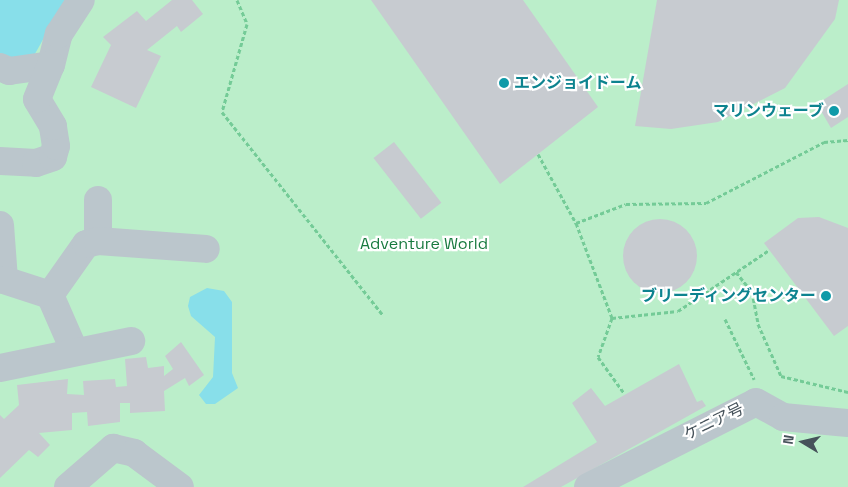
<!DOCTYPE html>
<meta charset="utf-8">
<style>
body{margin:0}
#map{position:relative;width:848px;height:487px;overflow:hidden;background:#f0eded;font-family:"Space Grotesk","Noto Sans JP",sans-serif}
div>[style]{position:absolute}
.green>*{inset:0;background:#bbeeca;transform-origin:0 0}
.water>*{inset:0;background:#88dfea}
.building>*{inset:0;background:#c7cbd0;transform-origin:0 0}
.round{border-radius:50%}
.path>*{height:3px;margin-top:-1.5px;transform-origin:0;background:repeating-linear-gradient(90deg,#74cb97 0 4px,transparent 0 6.5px)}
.minor>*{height:28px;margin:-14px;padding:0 14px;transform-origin:14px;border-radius:14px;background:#bbc6cc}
.dots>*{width:14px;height:14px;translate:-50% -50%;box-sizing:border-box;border:2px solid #fff;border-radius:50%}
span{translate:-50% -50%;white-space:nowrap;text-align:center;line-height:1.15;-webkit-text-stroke:4.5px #fff;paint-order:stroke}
.culture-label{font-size:16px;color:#0d838f;font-weight:700}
.left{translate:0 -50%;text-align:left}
.right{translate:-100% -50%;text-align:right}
.park-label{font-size:16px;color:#187a3f}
.street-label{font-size:16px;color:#46525a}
.north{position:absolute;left:778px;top:417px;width:50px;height:50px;-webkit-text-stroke:4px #fff;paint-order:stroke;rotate:279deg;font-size:14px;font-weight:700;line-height:20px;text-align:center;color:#46525a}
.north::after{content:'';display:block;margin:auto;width:18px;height:22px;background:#46525a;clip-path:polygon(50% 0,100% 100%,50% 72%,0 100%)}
</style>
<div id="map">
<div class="green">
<div style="left:0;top:0;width:848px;height:487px"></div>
</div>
<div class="water">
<div style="clip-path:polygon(0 0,65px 0,31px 61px,17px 63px,0 53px)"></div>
<div style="clip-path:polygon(207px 288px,224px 291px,232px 302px,232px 373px,238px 388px,215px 404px,206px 404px,199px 395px,213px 377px,215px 337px,191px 316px,188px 306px,190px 297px)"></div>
</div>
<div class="building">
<div style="clip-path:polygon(172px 0,192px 0,203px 14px,181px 32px,177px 26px,147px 50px,161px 56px,136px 108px,91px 87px,111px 45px,103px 37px,137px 11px,146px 21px)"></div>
<div style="clip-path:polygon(371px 0,523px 0,598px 107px,500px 184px)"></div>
<div style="clip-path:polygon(657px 0,839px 0,835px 19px,785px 88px,718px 122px,671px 129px,635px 126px)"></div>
<div style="clip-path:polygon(848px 84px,848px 117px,831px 128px,817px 104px)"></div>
<div style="left:394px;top:142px;width:77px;height:26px;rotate:52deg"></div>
<div style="clip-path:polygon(819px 217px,848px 228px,848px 326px,834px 336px,764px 243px,798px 218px)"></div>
<div class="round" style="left:623px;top:219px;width:74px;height:74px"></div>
<div style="clip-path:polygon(181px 342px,204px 375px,189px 386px,185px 378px,164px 391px,165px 411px,130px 413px,130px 403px,120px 403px,120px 422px,88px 426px,87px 412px,72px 413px,72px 430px,39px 433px,50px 445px,38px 457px,29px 450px,0 478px,0 415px,4px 419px,19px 405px,17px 385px,68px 379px,67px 394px,84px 395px,83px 381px,115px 379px,116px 387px,127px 386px,125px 359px,146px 357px,148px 368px,164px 366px,164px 376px,173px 369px,165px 356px)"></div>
<div style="clip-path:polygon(679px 364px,697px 402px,702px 400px,706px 406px,561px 487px,523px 487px,597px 442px,572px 403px,591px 388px,605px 406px)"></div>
</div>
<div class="path">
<div style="left:237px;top:0;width:26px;rotate:67deg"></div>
<div style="left:247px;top:24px;width:91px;rotate:105.9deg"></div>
<div style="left:222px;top:112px;width:259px;rotate:51.6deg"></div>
<div style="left:538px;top:154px;width:79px;rotate:61.2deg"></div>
<div style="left:576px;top:223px;width:102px;rotate:69.2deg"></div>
<div style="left:612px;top:318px;width:41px;rotate:109.7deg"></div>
<div style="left:598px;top:357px;width:44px;rotate:54.2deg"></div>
<div style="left:576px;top:223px;width:53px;rotate:-20.8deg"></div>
<div style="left:626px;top:204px;width:80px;rotate:-0.7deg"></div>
<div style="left:706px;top:203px;width:133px;rotate:-27.3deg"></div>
<div style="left:824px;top:142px;width:24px;rotate:-5deg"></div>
<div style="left:736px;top:272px;width:26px;rotate:51deg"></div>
<div style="left:752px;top:292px;width:33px;rotate:79deg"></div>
<div style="left:758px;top:324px;width:57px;rotate:66.1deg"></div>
<div style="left:781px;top:376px;width:69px;rotate:13.4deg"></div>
<div style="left:612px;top:318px;width:66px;rotate:-6.1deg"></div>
<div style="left:678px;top:311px;width:110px;rotate:-33.8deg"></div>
<div style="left:725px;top:319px;width:67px;rotate:64.2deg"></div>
</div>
<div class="minor">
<div style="left:0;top:67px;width:10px;rotate:24deg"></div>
<div style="left:9px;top:71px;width:42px;rotate:-8.1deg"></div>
<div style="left:51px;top:65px;width:32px;rotate:-76deg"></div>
<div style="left:59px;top:34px;width:40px;rotate:-57.1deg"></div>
<div style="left:0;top:161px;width:36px;rotate:3deg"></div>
<div style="left:36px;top:163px;width:18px;rotate:-19deg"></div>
<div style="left:53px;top:157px;width:11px;rotate:-75deg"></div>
<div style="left:56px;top:146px;width:20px;rotate:-99deg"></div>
<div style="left:53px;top:126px;width:31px;rotate:-121deg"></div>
<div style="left:37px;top:99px;width:37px;rotate:-68deg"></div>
<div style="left:98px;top:200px;width:41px;rotate:90deg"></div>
<div style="left:0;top:225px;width:55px;rotate:85.8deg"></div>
<div style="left:4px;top:280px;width:48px;rotate:18.1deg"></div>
<div style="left:50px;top:295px;width:60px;rotate:66.4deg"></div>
<div style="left:50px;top:295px;width:62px;rotate:-54.8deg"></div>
<div style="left:86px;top:244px;width:12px;rotate:-14deg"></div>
<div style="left:98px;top:241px;width:108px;rotate:4.2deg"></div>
<div style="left:0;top:368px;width:134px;rotate:-11.6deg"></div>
<div style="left:68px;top:487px;width:60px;rotate:-40.9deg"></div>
<div style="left:113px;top:448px;width:22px;rotate:13deg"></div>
<div style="left:134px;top:453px;width:57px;rotate:36.5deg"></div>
<div style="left:588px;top:487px;width:188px;rotate:-26.8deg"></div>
<div style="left:756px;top:402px;width:31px;rotate:29deg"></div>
<div style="left:783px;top:417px;width:65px;rotate:5.3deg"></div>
</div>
<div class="dots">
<div style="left:504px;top:83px;background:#0f9aa8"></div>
<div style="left:834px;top:111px;background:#0f9aa8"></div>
<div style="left:826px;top:296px;background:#0f9aa8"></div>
</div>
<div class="culture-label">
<span class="left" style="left:514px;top:83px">エンジョイドーム</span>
<span class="right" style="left:824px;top:111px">マリンウェーブ</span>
<span class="right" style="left:816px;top:296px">ブリーディングセンター</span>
</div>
<div class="park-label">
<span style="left:424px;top:244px">Adventure World</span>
</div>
<div class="street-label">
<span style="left:714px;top:422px;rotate:-26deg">ケニア号</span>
</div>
<div class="north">N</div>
</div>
